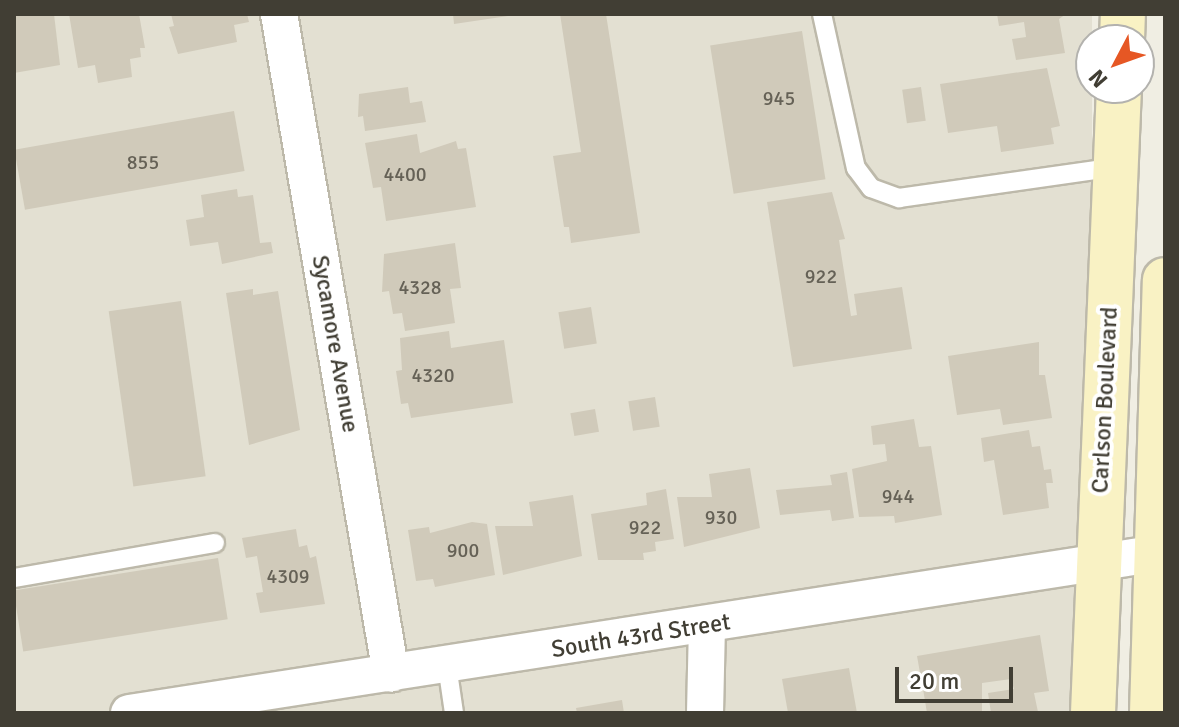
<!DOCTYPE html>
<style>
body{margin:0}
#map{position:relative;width:1179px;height:727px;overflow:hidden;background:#f0eee3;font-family:Signika,sans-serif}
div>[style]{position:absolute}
.residential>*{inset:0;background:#e3e0d2;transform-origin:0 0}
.building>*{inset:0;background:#d0caba;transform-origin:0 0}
.roads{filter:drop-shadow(2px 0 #bdb9aa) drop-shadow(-2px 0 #bdb9aa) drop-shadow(0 2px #bdb9aa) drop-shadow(0 -2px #bdb9aa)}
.service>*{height:18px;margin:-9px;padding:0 9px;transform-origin:9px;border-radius:9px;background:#fff}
.minor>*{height:36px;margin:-18px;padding:0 18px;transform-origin:18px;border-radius:18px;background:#fff}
.secondary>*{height:44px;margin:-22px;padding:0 22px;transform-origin:22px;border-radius:22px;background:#f9f2c4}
span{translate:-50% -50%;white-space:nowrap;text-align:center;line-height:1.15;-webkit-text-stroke:8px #fff;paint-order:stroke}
.number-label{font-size:20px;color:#656156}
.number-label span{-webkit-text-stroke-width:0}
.street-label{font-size:24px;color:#413e34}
.frame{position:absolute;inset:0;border:16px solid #413e34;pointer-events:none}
.north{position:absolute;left:1075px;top:24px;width:80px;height:80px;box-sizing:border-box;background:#fff;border:2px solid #b3b2ae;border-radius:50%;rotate:229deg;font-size:22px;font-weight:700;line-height:32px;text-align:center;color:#413e34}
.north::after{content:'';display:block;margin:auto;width:28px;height:36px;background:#e65724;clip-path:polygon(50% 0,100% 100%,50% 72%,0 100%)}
.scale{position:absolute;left:895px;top:667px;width:118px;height:36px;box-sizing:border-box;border:4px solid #413e34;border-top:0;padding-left:10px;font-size:24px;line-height:28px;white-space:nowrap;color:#413e34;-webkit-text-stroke:6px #fff;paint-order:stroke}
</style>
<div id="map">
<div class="residential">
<div style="left:14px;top:14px;width:1078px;height:699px"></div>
</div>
<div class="building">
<div style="clip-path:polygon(14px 14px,54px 14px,60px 65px,14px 73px)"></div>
<div style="clip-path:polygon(69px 14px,139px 14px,145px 48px,140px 48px,141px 57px,130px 59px,132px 77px,98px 83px,95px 65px,78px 68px)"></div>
<div style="clip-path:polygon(171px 14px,247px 14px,249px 22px,234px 25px,237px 42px,178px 54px,169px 27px,174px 26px)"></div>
<div style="clip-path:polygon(453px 14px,508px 14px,508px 16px,454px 24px)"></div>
<div style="clip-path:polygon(560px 14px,606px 14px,640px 233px,571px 243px,569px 227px,564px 227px,553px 156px,581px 152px)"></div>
<div style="clip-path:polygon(997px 14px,1066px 14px,1059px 19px,1065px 53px,1016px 60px,1012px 39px,1026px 37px,1024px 22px,999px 26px)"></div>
<div style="left:802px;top:31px;width:150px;height:93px;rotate:81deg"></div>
<div style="clip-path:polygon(1047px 68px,1060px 126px,1051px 128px,1054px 144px,1001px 152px,997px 126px,948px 133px,940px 84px)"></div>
<div style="clip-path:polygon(408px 87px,410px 103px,422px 101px,426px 122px,365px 131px,363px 116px,358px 117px,359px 94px)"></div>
<div style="left:921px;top:87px;width:34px;height:19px;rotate:82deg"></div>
<div style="left:234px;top:111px;width:61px;height:223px;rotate:80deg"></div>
<div style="clip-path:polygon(417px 134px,420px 153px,456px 141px,458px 149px,466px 148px,476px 207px,386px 221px,381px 187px,373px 188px,365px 143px)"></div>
<div style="clip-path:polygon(237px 189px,238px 197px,253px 195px,260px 243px,271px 242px,273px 253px,222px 264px,218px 242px,190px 246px,186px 220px,204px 217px,201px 195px)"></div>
<div style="clip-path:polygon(832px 192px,845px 239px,839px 240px,851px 316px,857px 315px,854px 294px,902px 287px,912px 349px,793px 367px,767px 202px)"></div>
<div style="clip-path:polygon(455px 243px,461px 288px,450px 289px,455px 323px,405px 331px,402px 313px,393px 314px,389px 291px,382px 292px,384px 254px)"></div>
<div style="clip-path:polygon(253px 289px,253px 295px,278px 291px,300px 430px,249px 445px,226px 293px)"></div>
<div style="left:181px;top:301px;width:177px;height:73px;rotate:82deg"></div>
<div style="left:591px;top:307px;width:37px;height:33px;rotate:81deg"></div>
<div style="clip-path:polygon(449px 331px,451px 348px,504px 340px,513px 403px,411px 418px,408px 403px,401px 404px,396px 371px,402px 370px,400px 338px)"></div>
<div style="clip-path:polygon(1039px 342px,1039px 375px,1045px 375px,1052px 418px,1003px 425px,1000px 409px,957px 415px,948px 356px)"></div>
<div style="left:655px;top:397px;width:30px;height:27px;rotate:81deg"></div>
<div style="left:595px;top:409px;width:23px;height:25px;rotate:80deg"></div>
<div style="clip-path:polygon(914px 419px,919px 447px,931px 446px,942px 515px,895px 523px,894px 516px,859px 517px,852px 469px,887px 461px,885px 444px,873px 445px,871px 426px)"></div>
<div style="clip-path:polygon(1029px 430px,1032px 447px,1040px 446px,1044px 470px,1051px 469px,1053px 483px,1046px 483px,1049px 508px,1003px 515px,994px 460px,984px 462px,981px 438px)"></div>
<div style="clip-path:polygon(750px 468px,760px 528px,684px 547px,677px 497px,712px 497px,709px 474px)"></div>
<div style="clip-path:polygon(847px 472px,854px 518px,832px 521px,830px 510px,780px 515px,776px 490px,832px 485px,830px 475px)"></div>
<div style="clip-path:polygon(666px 489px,674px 539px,655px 542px,656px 551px,643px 553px,644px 560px,598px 560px,591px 514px,647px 505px,646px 493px)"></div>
<div style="clip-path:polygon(573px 495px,582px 556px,503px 575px,495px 526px,533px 526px,529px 502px)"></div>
<div style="clip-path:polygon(472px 522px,487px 524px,495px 575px,435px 587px,433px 579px,416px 581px,408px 530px,429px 527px,430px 533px)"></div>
<div style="clip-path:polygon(296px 529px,299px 547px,307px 545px,310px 558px,316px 556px,325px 604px,260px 613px,256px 593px,263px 592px,257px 556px,246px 558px,242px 538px)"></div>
<div style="left:218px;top:558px;width:62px;height:207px;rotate:81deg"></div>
<div style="clip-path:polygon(1040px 635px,1049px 691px,1034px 693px,1038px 712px,991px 713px,988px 693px,1014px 689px,1011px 679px,982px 683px,982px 713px,927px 713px,922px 683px,916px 683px,914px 673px,920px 673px,917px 656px)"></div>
<div style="clip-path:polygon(849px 668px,857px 713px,788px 713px,782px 679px)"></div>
<div style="clip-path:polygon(622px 700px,624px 713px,577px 713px,576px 708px)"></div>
</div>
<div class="roads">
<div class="service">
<div style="left:822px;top:14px;width:158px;rotate:77.6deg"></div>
<div style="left:856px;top:168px;width:25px;rotate:53deg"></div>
<div style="left:871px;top:188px;width:30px;rotate:20deg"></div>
<div style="left:899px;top:198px;width:219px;rotate:-8.1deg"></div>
<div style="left:14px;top:578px;width:204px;rotate:-9.9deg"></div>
<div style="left:447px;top:665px;width:49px;rotate:81.7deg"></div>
</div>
<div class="minor">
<div style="left:279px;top:14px;width:669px;rotate:80.37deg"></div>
<div style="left:129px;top:713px;width:1036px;rotate:-8.83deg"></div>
<div style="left:705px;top:713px;width:86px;rotate:-88.7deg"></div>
</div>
<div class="secondary">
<div style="left:1122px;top:40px;width:26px;rotate:-88deg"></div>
<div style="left:1093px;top:713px;width:626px;rotate:-87.62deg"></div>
<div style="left:1152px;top:713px;width:433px;rotate:-88.3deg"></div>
</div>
</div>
<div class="number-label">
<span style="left:779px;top:98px">945</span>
<span style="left:143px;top:162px">855</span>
<span style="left:405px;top:174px">4400</span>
<span style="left:821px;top:276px">922</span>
<span style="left:420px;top:287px">4328</span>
<span style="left:433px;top:375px">4320</span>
<span style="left:898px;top:496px">944</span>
<span style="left:721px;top:517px">930</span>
<span style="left:645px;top:527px">922</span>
<span style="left:463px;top:550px">900</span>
<span style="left:288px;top:576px">4309</span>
</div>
<div class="street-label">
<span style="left:335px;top:344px;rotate:80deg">Sycamore Avenue</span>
<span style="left:1105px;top:400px;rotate:-87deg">Carlson Boulevard</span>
<span style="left:641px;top:636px;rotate:-9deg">South 43rd Street</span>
</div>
<div class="frame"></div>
<div class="north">N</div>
<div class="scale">20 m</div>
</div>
